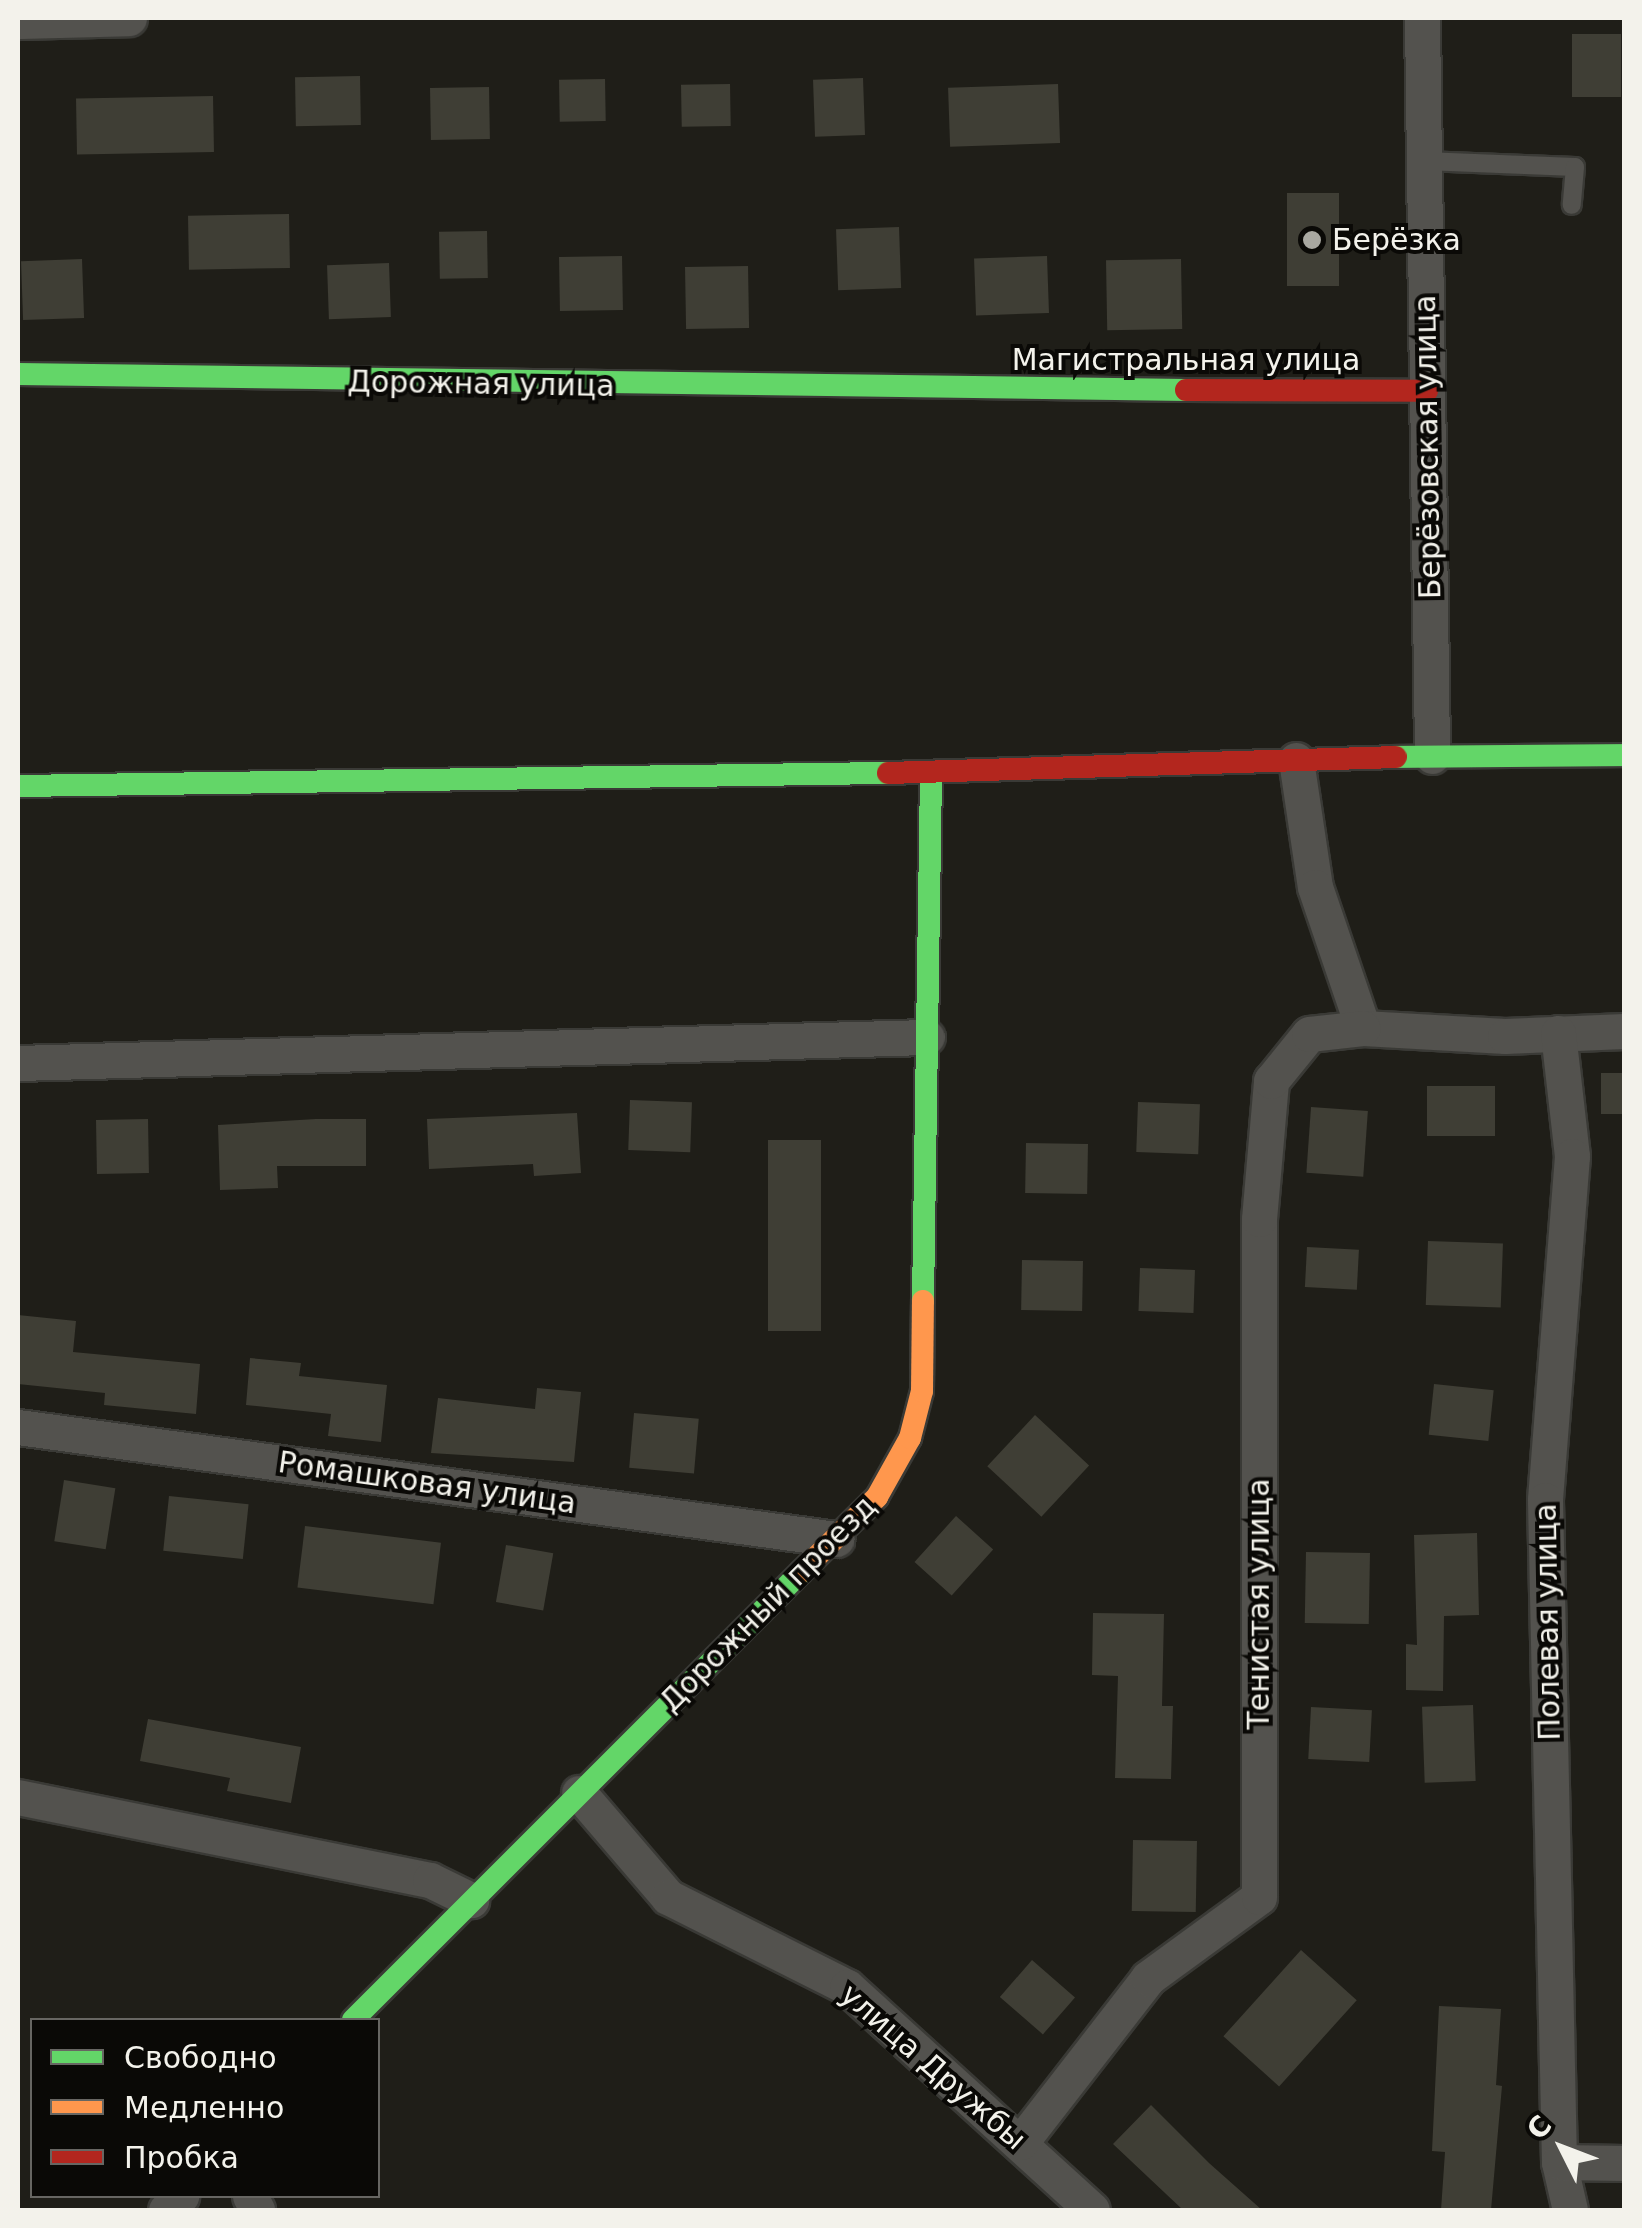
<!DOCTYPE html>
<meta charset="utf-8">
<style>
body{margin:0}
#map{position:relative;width:1642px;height:2228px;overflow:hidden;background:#1f1e18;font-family:"DejaVu Sans",sans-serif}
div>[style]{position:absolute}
.building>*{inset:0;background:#3f3e35;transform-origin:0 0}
.roads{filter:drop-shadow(2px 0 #3a3a36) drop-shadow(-2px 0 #3a3a36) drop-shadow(0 2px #3a3a36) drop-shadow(0 -2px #3a3a36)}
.lane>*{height:18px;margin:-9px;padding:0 9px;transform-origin:9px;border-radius:9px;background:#53524e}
.street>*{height:35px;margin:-17.5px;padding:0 17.5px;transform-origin:17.5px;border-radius:17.5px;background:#53524e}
.fast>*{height:22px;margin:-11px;padding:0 11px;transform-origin:11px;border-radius:11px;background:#63d668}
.slow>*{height:22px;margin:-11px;padding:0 11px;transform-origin:11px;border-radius:11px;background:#ff974d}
.jam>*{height:22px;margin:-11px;padding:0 11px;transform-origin:11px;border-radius:11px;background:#b3261e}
.dots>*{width:28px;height:28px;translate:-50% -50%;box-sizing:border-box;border:5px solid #0a0906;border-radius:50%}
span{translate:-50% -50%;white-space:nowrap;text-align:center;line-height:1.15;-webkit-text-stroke:8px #0a0906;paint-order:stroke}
.poi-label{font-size:30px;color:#f3f2eb}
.left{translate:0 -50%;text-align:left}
.street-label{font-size:30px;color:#f3f2eb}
.frame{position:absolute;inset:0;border:20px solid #f3f2eb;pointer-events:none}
.legend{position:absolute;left:30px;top:2018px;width:350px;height:180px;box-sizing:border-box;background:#0a0906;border:2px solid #676662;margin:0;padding:12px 18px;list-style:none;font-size:30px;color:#f3f2eb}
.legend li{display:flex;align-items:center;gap:20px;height:50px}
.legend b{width:50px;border:2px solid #676662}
.north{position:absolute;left:1512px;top:2098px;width:100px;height:100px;-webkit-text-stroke:8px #0a0906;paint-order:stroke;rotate:312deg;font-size:28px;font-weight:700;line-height:40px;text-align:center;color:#f3f2eb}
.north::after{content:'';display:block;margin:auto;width:35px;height:45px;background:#f3f2eb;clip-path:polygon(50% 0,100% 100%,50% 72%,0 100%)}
</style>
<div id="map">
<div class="building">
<div style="left:1572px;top:34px;width:49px;height:63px"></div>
<div style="left:360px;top:76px;width:49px;height:65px;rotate:89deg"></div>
<div style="left:863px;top:78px;width:57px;height:50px;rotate:88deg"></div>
<div style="left:605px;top:79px;width:42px;height:46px;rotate:89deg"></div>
<div style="left:730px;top:84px;width:42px;height:49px;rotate:89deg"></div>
<div style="left:1058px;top:84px;width:59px;height:110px;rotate:88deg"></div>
<div style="left:489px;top:87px;width:52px;height:59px;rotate:89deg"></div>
<div style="left:213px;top:96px;width:56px;height:137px;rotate:89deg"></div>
<div style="left:1287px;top:193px;width:52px;height:93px"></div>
<div style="left:289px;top:214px;width:54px;height:101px;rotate:89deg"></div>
<div style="left:899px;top:227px;width:61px;height:63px;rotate:88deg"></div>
<div style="left:487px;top:231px;width:47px;height:48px;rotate:89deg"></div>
<div style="left:622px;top:256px;width:54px;height:63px;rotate:89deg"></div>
<div style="left:1047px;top:256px;width:57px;height:73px;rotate:88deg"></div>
<div style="left:82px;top:259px;width:59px;height:61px;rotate:88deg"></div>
<div style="left:1181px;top:259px;width:70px;height:75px;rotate:89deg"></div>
<div style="left:389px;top:263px;width:54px;height:62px;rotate:88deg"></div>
<div style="left:748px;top:266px;width:62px;height:63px;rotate:89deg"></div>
<div style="left:1601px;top:1073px;width:23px;height:41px"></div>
<div style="left:1427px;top:1086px;width:68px;height:50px"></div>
<div style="left:630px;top:1100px;width:62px;height:50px;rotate:2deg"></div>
<div style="left:1138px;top:1102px;width:62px;height:50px;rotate:2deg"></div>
<div style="left:1311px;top:1107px;width:57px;height:66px;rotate:4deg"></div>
<div style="clip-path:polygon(577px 1113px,581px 1173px,534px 1176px,533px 1164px,429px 1169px,427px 1119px)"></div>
<div style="left:148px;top:1119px;width:54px;height:52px;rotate:89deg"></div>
<div style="clip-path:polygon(316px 1119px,366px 1119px,366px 1166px,277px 1166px,278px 1188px,220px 1190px,218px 1125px)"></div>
<div style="left:768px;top:1140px;width:53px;height:191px"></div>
<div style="left:1026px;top:1143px;width:62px;height:50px;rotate:1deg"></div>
<div style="left:1428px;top:1241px;width:75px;height:64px;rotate:2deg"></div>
<div style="left:1307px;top:1247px;width:52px;height:40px;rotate:3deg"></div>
<div style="left:1022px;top:1260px;width:61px;height:50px;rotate:1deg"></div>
<div style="left:1140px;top:1268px;width:55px;height:43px;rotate:2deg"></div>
<div style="clip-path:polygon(18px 1315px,76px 1321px,73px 1352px,200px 1364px,196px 1414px,104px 1405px,105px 1393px,18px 1384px)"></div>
<div style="clip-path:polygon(250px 1358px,301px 1363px,299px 1376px,387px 1385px,381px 1442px,328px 1436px,331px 1414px,246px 1405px)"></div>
<div style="left:1434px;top:1384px;width:60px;height:51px;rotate:6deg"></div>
<div style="clip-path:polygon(537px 1388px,581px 1392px,574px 1462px,431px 1453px,438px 1398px,535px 1409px)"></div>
<div style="left:634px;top:1413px;width:65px;height:55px;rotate:5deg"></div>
<div style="left:1035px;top:1415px;width:74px;height:70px;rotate:43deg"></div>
<div style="left:64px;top:1480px;width:52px;height:62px;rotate:9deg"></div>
<div style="left:169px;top:1496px;width:80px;height:55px;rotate:6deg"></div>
<div style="left:956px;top:1516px;width:50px;height:62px;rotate:42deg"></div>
<div style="left:305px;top:1526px;width:137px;height:62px;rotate:7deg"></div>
<div style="clip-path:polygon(1477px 1533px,1479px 1615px,1444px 1616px,1443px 1691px,1406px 1690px,1406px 1644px,1417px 1645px,1414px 1535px)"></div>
<div style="left:506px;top:1545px;width:48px;height:58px;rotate:10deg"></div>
<div style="left:1306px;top:1552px;width:64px;height:71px;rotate:1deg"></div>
<div style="clip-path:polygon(1093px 1613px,1164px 1614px,1162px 1706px,1173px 1706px,1171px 1779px,1115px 1778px,1118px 1676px,1092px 1675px)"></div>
<div style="left:1473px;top:1705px;width:76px;height:51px;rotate:88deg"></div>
<div style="left:1311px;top:1707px;width:61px;height:52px;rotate:3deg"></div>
<div style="clip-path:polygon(148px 1719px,301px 1747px,291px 1803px,227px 1791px,230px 1778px,140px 1761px)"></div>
<div style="left:1133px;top:1840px;width:64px;height:71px;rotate:1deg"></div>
<div style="left:1301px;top:1950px;width:75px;height:116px;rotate:42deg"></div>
<div style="left:1032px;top:1960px;width:57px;height:49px;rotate:41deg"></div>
<div style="clip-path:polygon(1439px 2006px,1501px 2009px,1496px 2085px,1502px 2086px,1491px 2210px,1441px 2210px,1445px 2152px,1432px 2151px)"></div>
<div style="clip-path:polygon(1151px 2105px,1209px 2163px,1262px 2210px,1183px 2210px,1113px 2144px)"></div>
</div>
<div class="roads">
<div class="lane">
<div style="left:1424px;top:161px;width:151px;rotate:2.3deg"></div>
<div style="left:1575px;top:167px;width:38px;rotate:95deg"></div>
</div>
<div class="street">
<div style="left:1422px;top:18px;width:738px;rotate:89.22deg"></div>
<div style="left:18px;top:21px;width:111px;rotate:-1.5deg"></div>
<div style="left:1296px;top:760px;width:128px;rotate:81.5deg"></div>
<div style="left:1315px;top:887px;width:149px;rotate:71.2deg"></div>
<div style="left:1363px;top:1028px;width:142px;rotate:3.2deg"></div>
<div style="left:1505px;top:1036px;width:119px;rotate:-2.4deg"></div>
<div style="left:1558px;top:1033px;width:124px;rotate:83.5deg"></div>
<div style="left:1572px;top:1156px;width:345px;rotate:94.5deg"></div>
<div style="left:1545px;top:1500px;width:662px;rotate:88.79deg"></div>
<div style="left:1559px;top:2162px;width:49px;rotate:77.1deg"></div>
<div style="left:18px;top:1063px;width:909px;rotate:-1.64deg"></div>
<div style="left:18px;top:1427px;width:826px;rotate:7.8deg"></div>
<div style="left:579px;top:1793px;width:137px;rotate:49.4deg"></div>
<div style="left:668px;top:1897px;width:200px;rotate:26.7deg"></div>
<div style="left:847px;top:1987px;width:331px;rotate:42.3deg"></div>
<div style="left:18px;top:1797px;width:420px;rotate:11.4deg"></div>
<div style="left:430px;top:1880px;width:46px;rotate:26deg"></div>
<div style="left:1021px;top:2142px;width:207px;rotate:-52.2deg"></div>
<div style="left:1148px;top:1978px;width:137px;rotate:-36.1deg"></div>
<div style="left:1259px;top:1897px;width:678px;rotate:-90deg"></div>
<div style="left:1259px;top:1219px;width:139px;rotate:-85deg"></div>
<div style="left:1271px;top:1081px;width:60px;rotate:-51deg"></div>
<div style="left:1309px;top:1034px;width:54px;rotate:-6.3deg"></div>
<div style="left:1559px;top:2162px;width:65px;rotate:0.9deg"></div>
<div style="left:250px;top:2196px;width:16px;rotate:63deg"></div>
<div style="left:166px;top:2210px;width:21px;rotate:-43deg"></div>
</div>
<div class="fast">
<div style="left:18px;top:374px;width:1168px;rotate:0.78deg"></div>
<div style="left:1396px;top:757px;width:228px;rotate:-0.5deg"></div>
<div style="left:18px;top:786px;width:870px;rotate:-0.86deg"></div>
<div style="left:923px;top:1301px;width:529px;rotate:-89.13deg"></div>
<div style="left:353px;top:2020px;width:634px;rotate:-45deg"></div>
</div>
<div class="slow">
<div style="left:801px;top:1572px;width:107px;rotate:-44.6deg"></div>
<div style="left:877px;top:1497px;width:68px;rotate:-60.8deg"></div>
<div style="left:910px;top:1438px;width:49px;rotate:-75.7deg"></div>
<div style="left:922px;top:1391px;width:90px;rotate:-89.4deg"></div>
</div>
<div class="jam">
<div style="left:1186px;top:390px;width:241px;rotate:0.2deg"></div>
<div style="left:888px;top:773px;width:508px;rotate:-1.8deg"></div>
</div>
</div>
<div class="dots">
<div style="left:1312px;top:240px;background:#a9a8a1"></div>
</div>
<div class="poi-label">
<span class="left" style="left:1332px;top:240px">Берёзка</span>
</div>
<div class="street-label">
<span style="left:1186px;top:360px">Магистральная улица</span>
<span style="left:481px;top:384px;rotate:1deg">Дорожная улица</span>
<span style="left:1428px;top:447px;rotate:-91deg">Берёзовская улица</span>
<span style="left:427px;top:1483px;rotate:8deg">Ромашковая улица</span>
<span style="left:768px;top:1604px;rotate:-45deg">Дорожный проезд</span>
<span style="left:1259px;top:1604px;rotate:-90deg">Тенистая улица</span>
<span style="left:1548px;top:1622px;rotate:-91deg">Полевая улица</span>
<span style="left:933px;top:2067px;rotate:41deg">улица Дружбы</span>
</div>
<div class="frame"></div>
<ul class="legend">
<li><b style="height:12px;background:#63d668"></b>Свободно</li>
<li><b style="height:12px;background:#ff974d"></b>Медленно</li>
<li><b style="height:12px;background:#b3261e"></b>Пробка</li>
</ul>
<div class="north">С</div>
</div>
